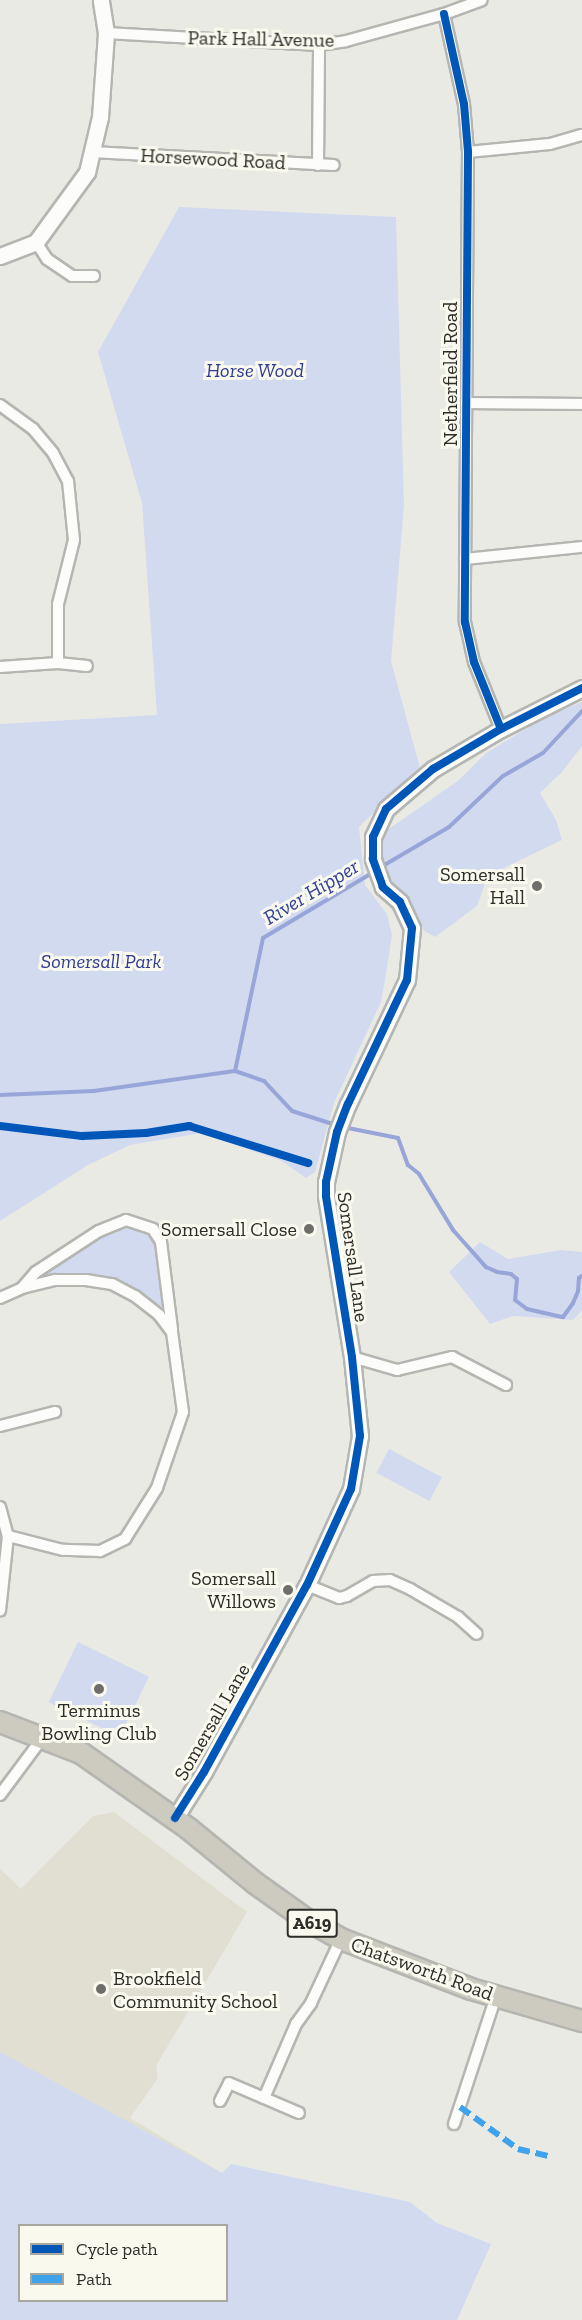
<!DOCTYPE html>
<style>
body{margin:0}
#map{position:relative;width:582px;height:2320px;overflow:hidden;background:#eaeae4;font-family:"Zilla Slab",serif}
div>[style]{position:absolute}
.built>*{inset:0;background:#e0dfd2}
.green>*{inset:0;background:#d2daf0;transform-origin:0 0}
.stream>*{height:4px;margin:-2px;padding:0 2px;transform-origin:2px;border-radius:2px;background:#97a5d8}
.roads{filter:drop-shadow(2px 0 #b5b5b1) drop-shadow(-2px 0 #b5b5b1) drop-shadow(0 2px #b5b5b1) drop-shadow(0 -2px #b5b5b1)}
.street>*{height:10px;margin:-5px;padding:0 5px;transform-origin:5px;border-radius:5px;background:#fcfcfb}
.secondary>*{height:15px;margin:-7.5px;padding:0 7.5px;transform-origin:7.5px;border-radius:7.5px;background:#fcfcfb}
.highway>*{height:20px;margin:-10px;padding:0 10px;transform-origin:10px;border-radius:10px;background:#cdcbbf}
.quiet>*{height:6px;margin-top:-3px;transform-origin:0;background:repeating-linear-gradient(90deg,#3ea3eb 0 12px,transparent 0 18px)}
.cycleway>*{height:8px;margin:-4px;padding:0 4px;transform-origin:4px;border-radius:4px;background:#0057b8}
.dots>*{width:16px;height:16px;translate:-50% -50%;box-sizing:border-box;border:3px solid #faf9ee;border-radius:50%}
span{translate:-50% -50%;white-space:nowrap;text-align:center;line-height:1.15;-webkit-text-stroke:6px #faf9ee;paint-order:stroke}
.shield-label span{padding:2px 4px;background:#faf9ee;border:2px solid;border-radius:4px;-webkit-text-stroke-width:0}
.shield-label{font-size:18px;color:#2d2c28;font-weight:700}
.street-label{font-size:20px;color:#2d2c28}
.park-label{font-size:20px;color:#2e3b94;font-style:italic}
.poi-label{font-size:20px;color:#2d2c28}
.right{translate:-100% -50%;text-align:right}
.left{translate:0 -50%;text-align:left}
.water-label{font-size:21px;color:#32419a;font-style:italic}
.legend{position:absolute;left:18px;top:2224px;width:210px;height:78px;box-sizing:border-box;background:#faf9ee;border:2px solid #a8a79f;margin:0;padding:8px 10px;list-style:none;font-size:18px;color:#2d2c28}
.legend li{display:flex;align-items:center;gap:12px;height:30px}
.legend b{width:30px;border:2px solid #a8a79f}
</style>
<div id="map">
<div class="built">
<div style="clip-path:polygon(114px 1812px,247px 1912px,156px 2066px,158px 2078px,130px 2118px,222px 2173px,182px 2225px,20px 2226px,20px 2300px,0 2320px,0 1869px,21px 1889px,93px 1816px)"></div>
</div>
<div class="green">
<div style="clip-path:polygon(179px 207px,396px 217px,404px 505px,391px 661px,420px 768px,359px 827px,365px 885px,387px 914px,392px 935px,386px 974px,381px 1002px,334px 1103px,315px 1172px,306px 1178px,282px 1161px,201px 1133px,130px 1145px,88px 1165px,0 1221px,0 724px,157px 715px,142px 503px,98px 352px)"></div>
<div style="clip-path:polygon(582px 702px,582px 746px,562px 772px,540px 793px,556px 820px,562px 840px,504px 868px,486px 881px,477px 906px,435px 937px,423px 930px,407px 898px,388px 881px,381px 858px,383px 833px,459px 780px,486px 753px,546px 717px)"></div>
<div style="clip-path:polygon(134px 1226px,147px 1232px,157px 1242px,166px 1309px,162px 1310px,148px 1296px,118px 1279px,79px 1274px,45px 1278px,42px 1272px,115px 1229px)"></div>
<div style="clip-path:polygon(480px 1242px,508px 1259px,561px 1250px,582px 1252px,582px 1310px,573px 1320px,513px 1316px,490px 1324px,449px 1272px)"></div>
<div style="left:389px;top:1449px;width:60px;height:27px;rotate:28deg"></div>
<div style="left:78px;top:1642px;width:79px;height:67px;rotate:26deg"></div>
<div style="clip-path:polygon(evenodd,0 2052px,222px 2173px,231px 2164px,410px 2202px,437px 2223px,491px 2244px,457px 2320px,0 2320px,0 2052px,20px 2226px,226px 2226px,226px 2300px,20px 2300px,20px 2226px)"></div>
</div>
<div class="stream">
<div style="left:381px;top:867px;width:79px;rotate:-30.5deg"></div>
<div style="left:449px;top:827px;width:74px;rotate:-43.4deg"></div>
<div style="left:503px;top:776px;width:46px;rotate:-29.9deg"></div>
<div style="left:543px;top:753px;width:57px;rotate:-47.1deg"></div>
<div style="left:235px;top:1071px;width:31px;rotate:19deg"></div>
<div style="left:264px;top:1081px;width:41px;rotate:47deg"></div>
<div style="left:292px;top:1111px;width:46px;rotate:17.7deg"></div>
<div style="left:0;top:1095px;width:94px;rotate:-2.4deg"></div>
<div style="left:94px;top:1091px;width:142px;rotate:-8.1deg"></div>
<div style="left:235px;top:1071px;width:136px;rotate:-78.1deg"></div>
<div style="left:263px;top:938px;width:127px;rotate:-30.8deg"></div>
<div style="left:343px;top:1127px;width:56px;rotate:11.3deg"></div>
<div style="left:398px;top:1138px;width:29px;rotate:70deg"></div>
<div style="left:408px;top:1165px;width:14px;rotate:39deg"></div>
<div style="left:419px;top:1174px;width:66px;rotate:58.7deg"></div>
<div style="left:453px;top:1230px;width:50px;rotate:48.3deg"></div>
<div style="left:486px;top:1267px;width:12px;rotate:24deg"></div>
<div style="left:497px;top:1272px;width:14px;rotate:8deg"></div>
<div style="left:511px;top:1274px;width:8px;rotate:40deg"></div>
<div style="left:517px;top:1279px;width:21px;rotate:95deg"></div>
<div style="left:515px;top:1300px;width:15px;rotate:37deg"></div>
<div style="left:527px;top:1309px;width:37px;rotate:13deg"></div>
<div style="left:563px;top:1317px;width:17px;rotate:-54deg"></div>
<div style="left:573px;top:1303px;width:13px;rotate:-67deg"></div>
<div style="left:578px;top:1291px;width:13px;rotate:-86deg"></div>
<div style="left:579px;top:1278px;width:4px;rotate:-34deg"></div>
</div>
<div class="roads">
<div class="street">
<div style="left:444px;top:14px;width:92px;rotate:77.5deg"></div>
<div style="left:464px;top:104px;width:48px;rotate:85.2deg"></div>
<div style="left:468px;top:152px;width:470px;rotate:90.4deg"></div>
<div style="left:465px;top:622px;width:41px;rotate:77.3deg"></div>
<div style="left:474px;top:662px;width:72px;rotate:68.1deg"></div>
<div style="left:106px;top:33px;width:213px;rotate:3.2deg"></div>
<div style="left:319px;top:45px;width:27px;rotate:-8deg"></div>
<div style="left:346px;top:41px;width:102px;rotate:-15.4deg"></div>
<div style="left:444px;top:14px;width:40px;rotate:-20.2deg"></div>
<div style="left:92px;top:152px;width:242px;rotate:3.1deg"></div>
<div style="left:468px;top:152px;width:82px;rotate:-5.6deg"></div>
<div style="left:550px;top:144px;width:33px;rotate:-16deg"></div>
<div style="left:318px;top:165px;width:120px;rotate:-89.5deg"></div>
<div style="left:36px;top:242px;width:20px;rotate:57deg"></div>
<div style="left:47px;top:259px;width:30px;rotate:34deg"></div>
<div style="left:72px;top:276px;width:22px"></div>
<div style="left:466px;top:403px;width:116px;rotate:0.5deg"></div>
<div style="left:0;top:405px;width:41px;rotate:36deg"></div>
<div style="left:33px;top:429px;width:31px;rotate:50deg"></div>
<div style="left:53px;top:453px;width:32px;rotate:62deg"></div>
<div style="left:68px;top:481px;width:59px;rotate:84.2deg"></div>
<div style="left:74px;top:540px;width:66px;rotate:104deg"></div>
<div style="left:58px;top:604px;width:59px;rotate:90deg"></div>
<div style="left:465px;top:559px;width:118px;rotate:-5.9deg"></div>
<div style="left:0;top:667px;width:58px;rotate:-3.9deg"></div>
<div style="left:58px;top:663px;width:29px;rotate:6deg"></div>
<div style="left:22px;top:1288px;width:21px;rotate:-49deg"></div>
<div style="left:36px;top:1272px;width:75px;rotate:-33.1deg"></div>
<div style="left:99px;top:1231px;width:29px;rotate:-22deg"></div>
<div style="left:126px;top:1220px;width:28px;rotate:18deg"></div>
<div style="left:153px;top:1229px;width:15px;rotate:58deg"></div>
<div style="left:161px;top:1242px;width:88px;rotate:82.8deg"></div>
<div style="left:0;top:1298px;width:24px;rotate:-24deg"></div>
<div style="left:22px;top:1288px;width:34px;rotate:-14deg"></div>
<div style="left:55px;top:1280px;width:31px"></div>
<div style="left:86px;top:1280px;width:26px;rotate:9deg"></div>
<div style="left:112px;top:1284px;width:26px;rotate:28deg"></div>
<div style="left:135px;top:1296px;width:31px;rotate:38deg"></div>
<div style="left:159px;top:1315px;width:21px;rotate:53deg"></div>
<div style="left:172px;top:1332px;width:81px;rotate:82.2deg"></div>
<div style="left:183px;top:1412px;width:80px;rotate:108.9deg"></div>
<div style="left:157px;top:1488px;width:60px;rotate:122.1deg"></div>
<div style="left:125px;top:1539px;width:28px;rotate:154deg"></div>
<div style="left:100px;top:1551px;width:37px;rotate:-178deg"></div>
<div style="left:63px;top:1550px;width:57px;rotate:-165.7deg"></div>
<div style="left:352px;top:1357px;width:47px;rotate:16.1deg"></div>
<div style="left:397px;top:1370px;width:57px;rotate:-13.3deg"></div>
<div style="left:452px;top:1357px;width:61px;rotate:27.4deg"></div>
<div style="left:0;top:1426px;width:57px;rotate:-14.3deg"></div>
<div style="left:0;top:1507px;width:30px;rotate:75deg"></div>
<div style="left:8px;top:1536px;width:75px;rotate:96.1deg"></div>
<div style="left:307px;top:1585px;width:35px;rotate:22deg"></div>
<div style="left:339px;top:1598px;width:8px;rotate:-14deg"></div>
<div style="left:347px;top:1596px;width:30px;rotate:-30deg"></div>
<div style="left:373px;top:1581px;width:17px;rotate:-3deg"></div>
<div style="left:390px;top:1580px;width:22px;rotate:24deg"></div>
<div style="left:410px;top:1589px;width:56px;rotate:30.3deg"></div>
<div style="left:458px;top:1617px;width:25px;rotate:42deg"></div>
<div style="left:0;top:1795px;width:72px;rotate:-53.4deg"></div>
<div style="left:264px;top:2098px;width:81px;rotate:-66.6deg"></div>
<div style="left:296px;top:2024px;width:26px;rotate:-54deg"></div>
<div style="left:311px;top:2003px;width:71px;rotate:-64.9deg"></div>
<div style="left:220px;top:2101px;width:20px;rotate:-63deg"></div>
<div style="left:229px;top:2083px;width:76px;rotate:23.2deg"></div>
<div style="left:454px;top:2124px;width:135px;rotate:-71.8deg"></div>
</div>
<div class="secondary">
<div style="left:0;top:256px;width:39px;rotate:-21deg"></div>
<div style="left:36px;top:242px;width:87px;rotate:-53.9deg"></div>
<div style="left:87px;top:172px;width:57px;rotate:-76.7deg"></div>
<div style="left:100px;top:117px;width:84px;rotate:-85.9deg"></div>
<div style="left:106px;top:33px;width:33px;rotate:-99deg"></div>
<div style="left:175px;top:1818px;width:54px;rotate:-57.8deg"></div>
<div style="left:204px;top:1772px;width:213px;rotate:-61.2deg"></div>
<div style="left:307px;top:1585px;width:106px;rotate:-65.4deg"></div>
<div style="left:351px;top:1489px;width:54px;rotate:-80.4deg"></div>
<div style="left:360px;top:1436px;width:79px;rotate:-95.8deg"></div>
<div style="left:352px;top:1357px;width:163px;rotate:-99.2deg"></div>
<div style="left:326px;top:1196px;width:14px;rotate:-90deg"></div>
<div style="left:326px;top:1182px;width:51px;rotate:-77.6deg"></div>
<div style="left:337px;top:1132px;width:30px;rotate:-69deg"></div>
<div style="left:348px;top:1104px;width:137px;rotate:-64.6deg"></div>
<div style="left:407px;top:980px;width:52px;rotate:-84.5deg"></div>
<div style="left:412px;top:928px;width:29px;rotate:-115deg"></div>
<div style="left:400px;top:902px;width:23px;rotate:-139deg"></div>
<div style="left:383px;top:887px;width:30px;rotate:-110deg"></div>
<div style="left:373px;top:859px;width:22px;rotate:-90deg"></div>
<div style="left:373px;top:837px;width:31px;rotate:-65deg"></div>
<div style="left:386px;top:809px;width:62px;rotate:-40.4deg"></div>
<div style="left:433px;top:769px;width:79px;rotate:-30.5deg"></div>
<div style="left:501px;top:729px;width:91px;rotate:-26.8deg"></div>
</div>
<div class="highway">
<div style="left:0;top:1722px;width:87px;rotate:20.9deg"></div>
<div style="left:81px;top:1753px;width:132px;rotate:35.1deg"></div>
<div style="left:189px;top:1829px;width:85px;rotate:39.3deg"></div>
<div style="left:255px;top:1883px;width:64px;rotate:35.4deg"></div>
<div style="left:307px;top:1920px;width:39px;rotate:29deg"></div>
<div style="left:341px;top:1939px;width:139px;rotate:21deg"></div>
<div style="left:471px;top:1989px;width:116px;rotate:16.1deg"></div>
</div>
</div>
<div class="quiet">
<div style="left:460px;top:2107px;width:72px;rotate:35.9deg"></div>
<div style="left:518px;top:2149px;width:35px;rotate:13deg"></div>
</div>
<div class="cycleway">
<div style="left:444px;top:14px;width:92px;rotate:77.5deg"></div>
<div style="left:464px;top:104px;width:48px;rotate:85.2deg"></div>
<div style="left:468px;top:152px;width:470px;rotate:90.4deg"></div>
<div style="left:465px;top:622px;width:41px;rotate:77.3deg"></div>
<div style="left:474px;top:662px;width:72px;rotate:68.1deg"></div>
<div style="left:0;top:1126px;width:83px;rotate:7deg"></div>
<div style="left:82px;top:1136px;width:64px;rotate:-2.7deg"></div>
<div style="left:146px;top:1133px;width:44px;rotate:-9.2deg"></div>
<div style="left:189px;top:1126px;width:125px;rotate:17.3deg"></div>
<div style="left:175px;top:1818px;width:54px;rotate:-57.8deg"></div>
<div style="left:204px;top:1772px;width:213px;rotate:-61.2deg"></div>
<div style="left:307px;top:1585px;width:106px;rotate:-65.4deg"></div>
<div style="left:351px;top:1489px;width:54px;rotate:-80.4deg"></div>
<div style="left:360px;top:1436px;width:79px;rotate:-95.8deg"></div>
<div style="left:352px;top:1357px;width:163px;rotate:-99.2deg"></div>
<div style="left:326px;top:1196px;width:14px;rotate:-90deg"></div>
<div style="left:326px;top:1182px;width:51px;rotate:-77.6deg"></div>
<div style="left:337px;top:1132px;width:30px;rotate:-69deg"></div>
<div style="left:348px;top:1104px;width:137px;rotate:-64.6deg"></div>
<div style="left:407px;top:980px;width:52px;rotate:-84.5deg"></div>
<div style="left:412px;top:928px;width:29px;rotate:-115deg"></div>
<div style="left:400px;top:902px;width:23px;rotate:-139deg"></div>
<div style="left:383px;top:887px;width:30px;rotate:-110deg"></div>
<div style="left:373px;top:859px;width:22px;rotate:-90deg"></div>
<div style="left:373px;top:837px;width:31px;rotate:-65deg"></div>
<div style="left:386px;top:809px;width:62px;rotate:-40.4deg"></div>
<div style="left:433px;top:769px;width:79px;rotate:-30.5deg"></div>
<div style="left:501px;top:729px;width:91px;rotate:-26.8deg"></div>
</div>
<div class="dots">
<div style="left:537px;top:886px;background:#6f6e6a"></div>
<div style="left:309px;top:1229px;background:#6f6e6a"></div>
<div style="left:288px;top:1590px;background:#6f6e6a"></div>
<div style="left:99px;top:1689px;background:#6f6e6a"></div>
<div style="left:101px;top:1989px;background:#6f6e6a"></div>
</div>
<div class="shield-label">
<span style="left:312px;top:1923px">A619</span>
</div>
<div class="street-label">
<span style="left:261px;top:39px;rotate:1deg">Park Hall Avenue</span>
<span style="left:213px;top:159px;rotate:3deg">Horsewood Road</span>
<span style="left:450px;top:374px;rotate:-90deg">Netherfield Road</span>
<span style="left:353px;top:1257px;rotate:82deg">Somersall Lane</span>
<span style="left:212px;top:1722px;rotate:-60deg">Somersall Lane</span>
<span style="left:422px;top:1969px;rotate:20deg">Chatsworth Road</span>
</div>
<div class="park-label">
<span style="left:255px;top:370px">Horse Wood</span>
<span style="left:101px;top:961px">Somersall Park</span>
</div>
<div class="poi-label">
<span class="right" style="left:525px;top:886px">Somersall<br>Hall</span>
<span class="right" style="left:297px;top:1229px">Somersall Close</span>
<span class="right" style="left:276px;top:1590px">Somersall<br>Willows</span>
<span style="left:99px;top:1722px">Terminus<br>Bowling Club</span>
<span class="left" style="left:113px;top:1990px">Brookfield<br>Community School</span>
</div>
<div class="water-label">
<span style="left:311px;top:892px;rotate:-31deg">River Hipper</span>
</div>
<ul class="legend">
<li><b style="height:8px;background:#0057b8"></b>Cycle path</li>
<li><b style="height:8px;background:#3ea3eb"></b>Path</li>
</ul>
</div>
